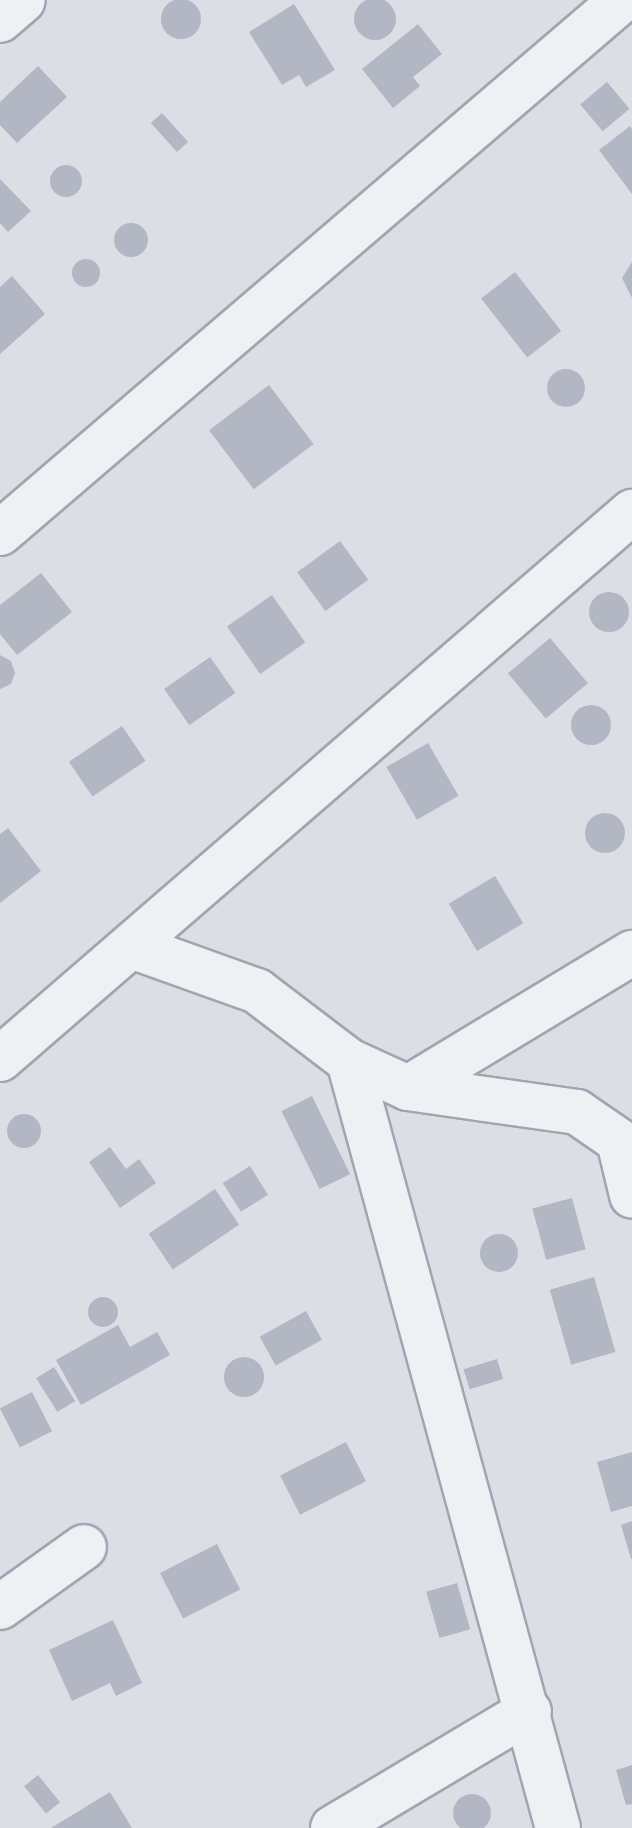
<!DOCTYPE html>
<style>
body{margin:0}
#map{position:relative;width:632px;height:1828px;overflow:hidden;background:#dcdee6;font-family:"Open Sans",sans-serif}
div>[style]{position:absolute}
.building>*{inset:0;background:#b3b7c3;transform-origin:0 0}
.round{border-radius:50%}
.roads{filter:drop-shadow(2px 0 #a2a5b0) drop-shadow(-2px 0 #a2a5b0) drop-shadow(0 2px #a2a5b0) drop-shadow(0 -2px #a2a5b0)}
.minor>*{height:44px;margin:-22px;padding:0 22px;transform-origin:22px;border-radius:22px;background:#eef0f4}
span{translate:-50% -50%;white-space:nowrap;text-align:center;line-height:1.15;-webkit-text-stroke:7px #ebedf4;paint-order:stroke}
</style>
<div id="map">
<div class="building">
<div class="round" style="left:354px;top:-2px;width:42px;height:42px"></div>
<div class="round" style="left:161px;top:-1px;width:40px;height:40px"></div>
<div style="clip-path:polygon(294px 4px,335px 70px,306px 87px,299px 75px,282px 85px,249px 32px)"></div>
<div style="clip-path:polygon(418px 24px,442px 54px,413px 77px,420px 86px,393px 108px,362px 69px)"></div>
<div style="clip-path:polygon(38px 66px,67px 97px,17px 143px,0 125px,0 102px)"></div>
<div style="left:607px;top:82px;width:35px;height:35px;rotate:50deg"></div>
<div style="left:162px;top:113px;width:39px;height:15px;rotate:48deg"></div>
<div style="clip-path:polygon(630px 126px,632px 129px,632px 194px,599px 150px)"></div>
<div class="round" style="left:50px;top:165px;width:32px;height:32px"></div>
<div style="clip-path:polygon(0 179px,31px 211px,8px 232px,0 223px)"></div>
<div class="round" style="left:114px;top:223px;width:34px;height:34px"></div>
<div class="round" style="left:72px;top:259px;width:28px;height:28px"></div>
<div style="clip-path:polygon(632px 262px,632px 298px,622px 278px)"></div>
<div style="left:515px;top:272px;width:75px;height:43px;rotate:52deg"></div>
<div style="clip-path:polygon(12px 276px,45px 314px,0 354px,0 287px)"></div>
<div class="round" style="left:547px;top:369px;width:38px;height:38px"></div>
<div style="left:269px;top:385px;width:74px;height:75px;rotate:53deg"></div>
<div style="left:340px;top:541px;width:48px;height:53px;rotate:54deg"></div>
<div style="clip-path:polygon(41px 573px,72px 612px,17px 655px,0 634px,0 605px)"></div>
<div class="round" style="left:589px;top:592px;width:40px;height:40px"></div>
<div style="left:272px;top:595px;width:58px;height:55px;rotate:55deg"></div>
<div style="left:550px;top:638px;width:59px;height:55px;rotate:50deg"></div>
<div style="clip-path:polygon(0 655px,11px 661px,15px 673px,11px 684px,0 689px)"></div>
<div style="left:210px;top:657px;width:44px;height:56px;rotate:55deg"></div>
<div class="round" style="left:571px;top:705px;width:40px;height:40px"></div>
<div style="left:122px;top:726px;width:42px;height:64px;rotate:56deg"></div>
<div style="left:428px;top:743px;width:61px;height:48px;rotate:60deg"></div>
<div class="round" style="left:585px;top:813px;width:40px;height:40px"></div>
<div style="clip-path:polygon(8px 828px,41px 871px,0 903px,0 834px)"></div>
<div style="left:495px;top:876px;width:55px;height:54px;rotate:59deg"></div>
<div style="left:312px;top:1096px;width:87px;height:34px;rotate:64deg"></div>
<div class="round" style="left:7px;top:1114px;width:34px;height:34px"></div>
<div style="clip-path:polygon(110px 1147px,126px 1169px,139px 1159px,156px 1183px,120px 1208px,89px 1162px)"></div>
<div style="left:250px;top:1166px;width:34px;height:32px;rotate:58deg"></div>
<div style="left:215px;top:1189px;width:43px;height:80px;rotate:56deg"></div>
<div style="left:572px;top:1198px;width:53px;height:41px;rotate:75deg"></div>
<div class="round" style="left:480px;top:1234px;width:38px;height:38px"></div>
<div style="left:594px;top:1277px;width:78px;height:46px;rotate:74deg"></div>
<div class="round" style="left:88px;top:1297px;width:30px;height:30px"></div>
<div style="left:306px;top:1311px;width:33px;height:53px;rotate:61deg"></div>
<div style="clip-path:polygon(118px 1325px,130px 1347px,157px 1332px,170px 1355px,81px 1405px,56px 1360px)"></div>
<div class="round" style="left:224px;top:1357px;width:40px;height:40px"></div>
<div style="left:497px;top:1359px;width:21px;height:35px;rotate:73deg"></div>
<div style="left:54px;top:1367px;width:40px;height:21px;rotate:58deg"></div>
<div style="left:32px;top:1392px;width:44px;height:36px;rotate:63deg"></div>
<div style="left:346px;top:1442px;width:44px;height:74px;rotate:63deg"></div>
<div style="clip-path:polygon(632px 1452px,632px 1506px,611px 1512px,597px 1462px)"></div>
<div style="clip-path:polygon(632px 1521px,632px 1559px,631px 1559px,621px 1525px)"></div>
<div style="left:217px;top:1544px;width:51px;height:64px;rotate:63deg"></div>
<div style="left:457px;top:1583px;width:48px;height:32px;rotate:74deg"></div>
<div style="clip-path:polygon(113px 1620px,142px 1683px,116px 1696px,110px 1683px,72px 1701px,49px 1650px)"></div>
<div style="clip-path:polygon(632px 1765px,632px 1804px,626px 1805px,616px 1770px)"></div>
<div style="left:38px;top:1775px;width:35px;height:18px;rotate:51deg"></div>
<div style="clip-path:polygon(110px 1792px,132px 1828px,51px 1828px)"></div>
<div class="round" style="left:453px;top:1794px;width:38px;height:38px"></div>
</div>
<div class="roads">
<div class="minor">
<div style="left:0;top:20px;width:30px;rotate:-41deg"></div>
<div style="left:0;top:533px;width:819px;rotate:-40.59deg"></div>
<div style="left:134px;top:947px;width:131px;rotate:19.7deg"></div>
<div style="left:257px;top:991px;width:116px;rotate:37.3deg"></div>
<div style="left:349px;top:1061px;width:795px;rotate:74.76deg"></div>
<div style="left:0;top:1059px;width:836px;rotate:-40.88deg"></div>
<div style="left:349px;top:1061px;width:65px;rotate:24.6deg"></div>
<div style="left:408px;top:1088px;width:262px;rotate:-31.1deg"></div>
<div style="left:408px;top:1088px;width:171px;rotate:8.1deg"></div>
<div style="left:577px;top:1112px;width:51px;rotate:34.6deg"></div>
<div style="left:619px;top:1141px;width:56px;rotate:76.5deg"></div>
<div style="left:0;top:1607px;width:103px;rotate:-35.5deg"></div>
<div style="left:333px;top:1828px;width:228px;rotate:-30.8deg"></div>
</div>
</div>
</div>
